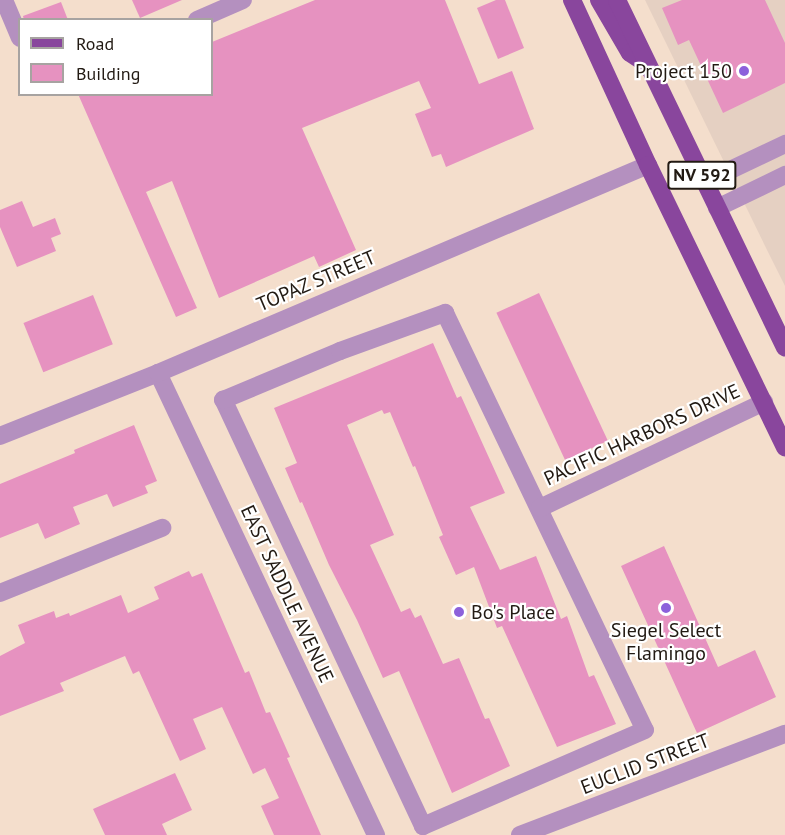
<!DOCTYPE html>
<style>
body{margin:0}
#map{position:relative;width:785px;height:835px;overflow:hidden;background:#f4decc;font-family:"PT Sans",sans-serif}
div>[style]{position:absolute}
.commercial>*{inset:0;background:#e5d0c2}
.building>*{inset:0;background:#e692c0;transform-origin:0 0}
.minor>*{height:18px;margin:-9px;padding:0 9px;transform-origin:9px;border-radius:9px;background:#b490bf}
.major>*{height:18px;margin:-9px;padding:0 9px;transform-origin:9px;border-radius:9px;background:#89469d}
.dots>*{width:16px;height:16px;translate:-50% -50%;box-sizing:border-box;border:3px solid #fff;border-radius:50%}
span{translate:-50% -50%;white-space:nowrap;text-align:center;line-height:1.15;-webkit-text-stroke:4.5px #fff;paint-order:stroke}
.shield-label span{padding:2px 4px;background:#fff;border:2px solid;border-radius:4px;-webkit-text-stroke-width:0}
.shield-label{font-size:18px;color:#221a13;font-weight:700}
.poi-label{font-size:20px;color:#221a13}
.right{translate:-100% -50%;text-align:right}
.left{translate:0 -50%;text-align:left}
.street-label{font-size:20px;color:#221a13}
.legend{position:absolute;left:18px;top:18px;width:195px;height:78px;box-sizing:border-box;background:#fff;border:2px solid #a7a3a1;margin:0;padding:8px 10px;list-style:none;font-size:18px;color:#221a13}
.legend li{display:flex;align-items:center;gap:12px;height:30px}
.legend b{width:30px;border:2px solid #a7a3a1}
</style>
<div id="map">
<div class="commercial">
<div style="clip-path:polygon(645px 0,785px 0,785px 286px,768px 252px)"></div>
</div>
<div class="building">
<div style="clip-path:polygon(132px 0,182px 0,140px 18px)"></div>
<div style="clip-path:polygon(315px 0,445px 0,479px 84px,512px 71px,534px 129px,446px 167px,441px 154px,432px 157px,415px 114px,431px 108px,419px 81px,302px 128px,356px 250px,319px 267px,314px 256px,219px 298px,172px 181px,146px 192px,197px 308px,176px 317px,78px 94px,212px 94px,212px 42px)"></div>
<div style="clip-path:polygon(496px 0,505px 0,524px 48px,498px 59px,477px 8px)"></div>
<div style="clip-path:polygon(682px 0,765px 0,785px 43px,785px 83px,723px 113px,689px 40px,678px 45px,662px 8px)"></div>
<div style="clip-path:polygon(61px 2px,68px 20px,24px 20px,23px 16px)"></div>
<div style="clip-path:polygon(22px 201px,33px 227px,55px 218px,61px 234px,51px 238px,56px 251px,17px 267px,0 227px,0 210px)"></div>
<div style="left:539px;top:293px;width:163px;height:47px;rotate:65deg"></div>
<div style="left:93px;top:295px;width:53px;height:75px;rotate:68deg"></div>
<div style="clip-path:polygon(433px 343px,457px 398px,461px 396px,505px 493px,470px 507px,500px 570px,536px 556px,561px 619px,567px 616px,589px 677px,594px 675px,616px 724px,557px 747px,502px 626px,497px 628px,474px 567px,456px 575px,439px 537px,443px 535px,415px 466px,413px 467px,390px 412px,384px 414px,382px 410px,347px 425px,394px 535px,370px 545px,401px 612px,410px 608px,415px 618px,421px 615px,443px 664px,459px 658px,485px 719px,489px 718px,510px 766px,452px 793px,399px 671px,383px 678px,357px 620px,329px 565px,302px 502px,300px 503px,285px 468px,297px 463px,274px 408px)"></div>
<div style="clip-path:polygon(134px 425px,157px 481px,145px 486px,148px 493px,113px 507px,107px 494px,73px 507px,80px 524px,45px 539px,38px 523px,0 538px,0 484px,75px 453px,74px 450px)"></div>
<div style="clip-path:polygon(664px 546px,718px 667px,755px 650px,776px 697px,697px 733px,621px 566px)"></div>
<div style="clip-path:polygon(189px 571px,192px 577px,202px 573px,245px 673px,249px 671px,266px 713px,270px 712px,290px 757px,287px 758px,321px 835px,274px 835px,261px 806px,279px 798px,265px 768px,253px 774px,222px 707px,193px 719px,206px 749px,180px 761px,139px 671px,133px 674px,125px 656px,60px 683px,64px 691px,0 716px,0 656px,25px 643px,18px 625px,54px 611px,56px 618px,69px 613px,70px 616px,121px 595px,128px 613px,159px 599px,154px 587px)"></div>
<div style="clip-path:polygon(175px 773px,192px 810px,162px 824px,167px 835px,105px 835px,93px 809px)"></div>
</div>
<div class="minor">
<div style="left:4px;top:0;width:41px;rotate:67.2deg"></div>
<div style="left:197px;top:20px;width:50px;rotate:-23.5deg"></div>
<div style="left:705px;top:182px;width:89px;rotate:-25.4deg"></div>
<div style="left:717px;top:208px;width:76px;rotate:-25.9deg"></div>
<div style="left:445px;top:313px;width:462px;rotate:64.4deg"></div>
<div style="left:645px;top:730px;width:242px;rotate:156.6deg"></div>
<div style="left:423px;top:826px;width:471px;rotate:-115.1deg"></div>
<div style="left:223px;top:400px;width:127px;rotate:-22.7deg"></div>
<div style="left:340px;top:351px;width:112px;rotate:-19.9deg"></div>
<div style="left:158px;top:373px;width:511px;rotate:64.74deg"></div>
<div style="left:0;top:436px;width:170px;rotate:-21.7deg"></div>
<div style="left:158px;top:373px;width:532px;rotate:-23deg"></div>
<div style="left:540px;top:508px;width:248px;rotate:-25.3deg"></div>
<div style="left:0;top:593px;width:175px;rotate:-21.9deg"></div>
<div style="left:520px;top:835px;width:284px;rotate:-20.9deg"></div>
</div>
<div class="major">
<div style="left:572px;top:0;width:182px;rotate:65.3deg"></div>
<div style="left:648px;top:165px;width:314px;rotate:64.1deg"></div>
<div style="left:599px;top:0;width:61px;rotate:59.7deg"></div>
<div style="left:630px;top:53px;width:20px;rotate:33deg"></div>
<div style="left:617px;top:0;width:386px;rotate:64.2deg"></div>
</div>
<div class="dots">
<div style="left:744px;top:71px;background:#8c61db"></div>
<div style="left:666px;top:608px;background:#8c61db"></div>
<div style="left:459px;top:612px;background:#8c61db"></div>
</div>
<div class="shield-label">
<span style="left:702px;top:175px">NV 592</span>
</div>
<div class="poi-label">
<span class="right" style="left:732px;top:71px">Project 150</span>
<span class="left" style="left:471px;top:612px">Bo's Place</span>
<span style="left:666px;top:642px">Siegel Select<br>Flamingo</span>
</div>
<div class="street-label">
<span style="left:316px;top:281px;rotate:-23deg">TOPAZ STREET</span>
<span style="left:642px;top:435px;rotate:-25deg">PACIFIC HARBORS DRIVE</span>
<span style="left:287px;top:594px;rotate:65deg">EAST SADDLE AVENUE</span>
<span style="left:645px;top:764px;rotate:-21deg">EUCLID STREET</span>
</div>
<ul class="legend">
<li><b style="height:8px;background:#89469d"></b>Road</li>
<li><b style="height:16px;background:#e692c0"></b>Building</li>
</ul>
</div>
